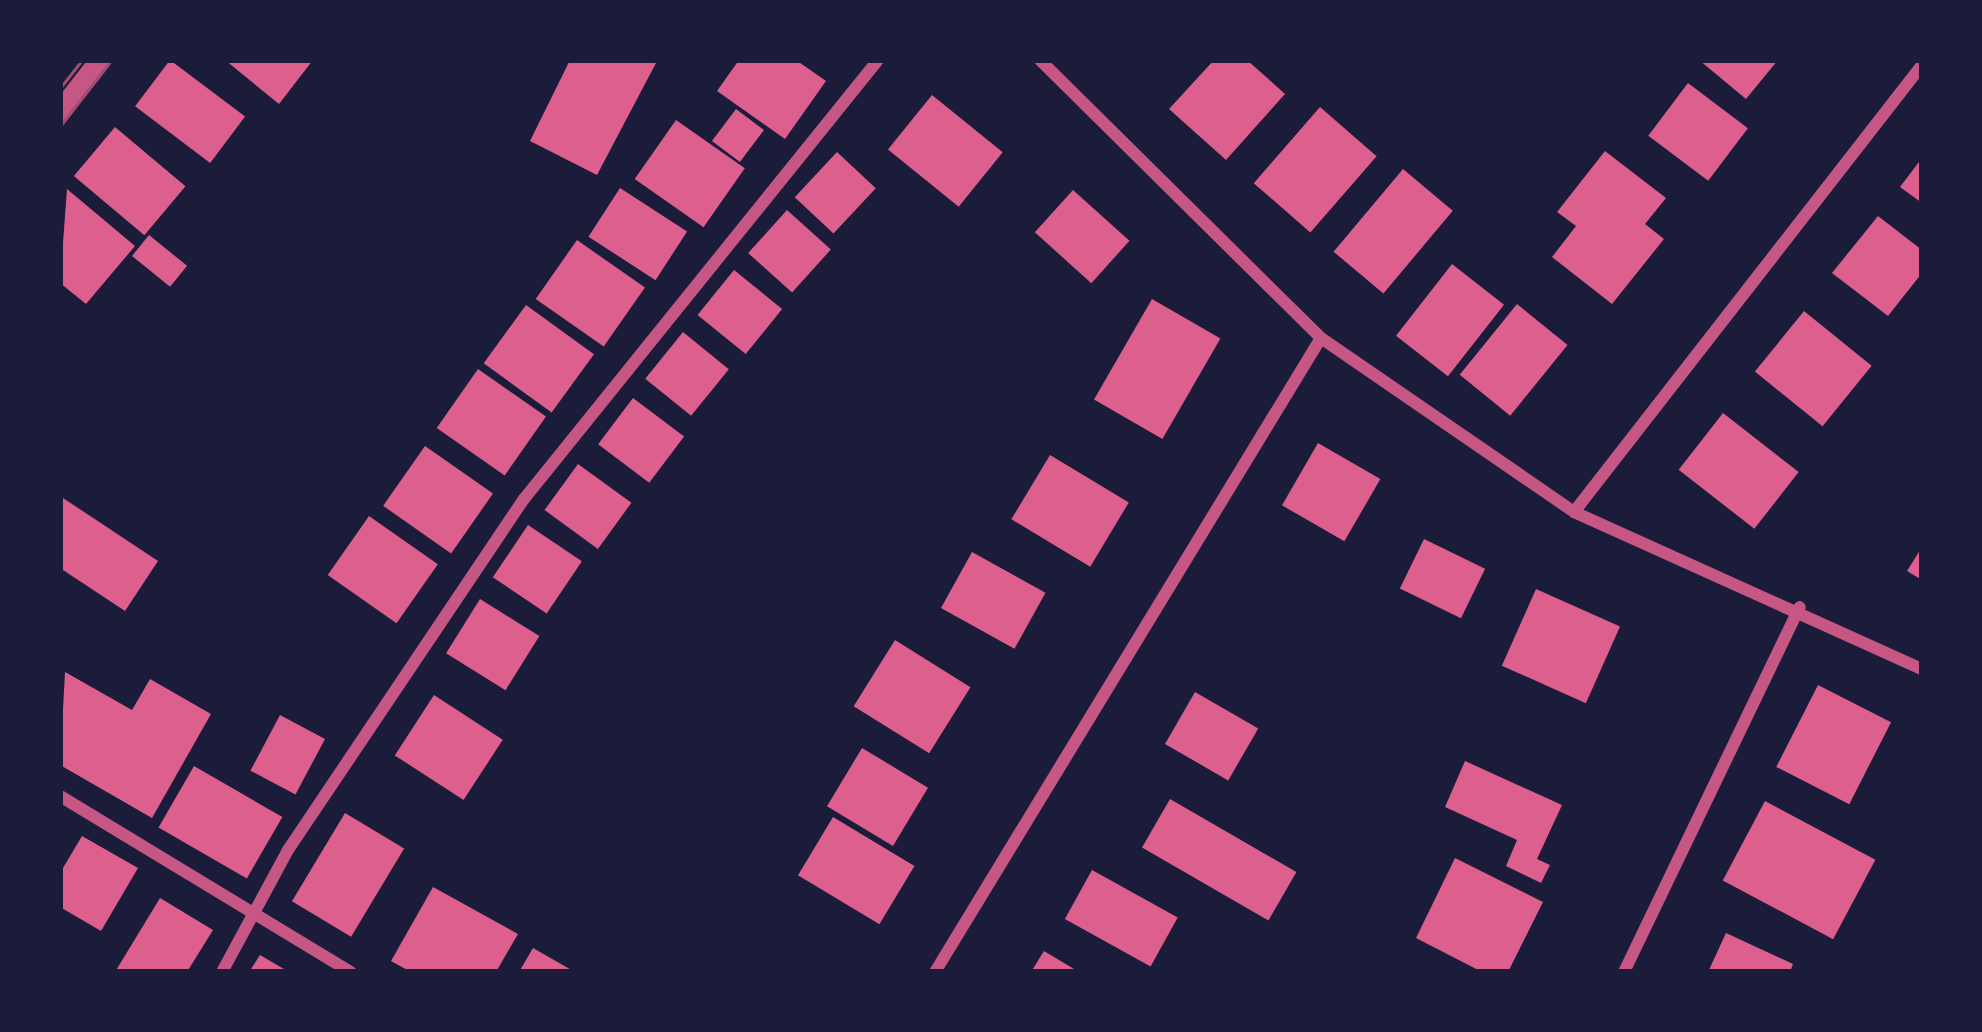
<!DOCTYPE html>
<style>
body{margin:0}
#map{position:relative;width:1982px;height:1032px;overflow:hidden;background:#1b1b3a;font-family:"PT Sans Narrow",sans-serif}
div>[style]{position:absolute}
.building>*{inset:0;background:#dd5f8e;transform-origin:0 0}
.minor>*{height:12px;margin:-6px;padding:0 6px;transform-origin:6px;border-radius:6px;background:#c65784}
.tertiary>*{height:21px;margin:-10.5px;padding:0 10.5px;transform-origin:10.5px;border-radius:10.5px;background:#c65784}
.tram>*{height:3px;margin:-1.5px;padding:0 1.5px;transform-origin:1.5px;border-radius:1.5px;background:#a44b75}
span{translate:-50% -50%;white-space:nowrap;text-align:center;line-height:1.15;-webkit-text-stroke:9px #1b1b3a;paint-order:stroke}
.frame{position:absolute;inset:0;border:63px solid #1b1b3a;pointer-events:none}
</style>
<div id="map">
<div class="building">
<div style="left:170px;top:60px;width:94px;height:58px;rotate:37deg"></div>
<div style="clip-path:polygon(225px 60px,313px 60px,279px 104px)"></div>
<div style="clip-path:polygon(570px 60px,656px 63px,597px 175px,530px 141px)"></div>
<div style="clip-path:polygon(739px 60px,796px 60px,826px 81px,785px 139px,717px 91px)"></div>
<div style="clip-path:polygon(1214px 60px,1247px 60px,1285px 94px,1226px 160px,1169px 109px)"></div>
<div style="clip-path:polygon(1699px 60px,1778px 60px,1746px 99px)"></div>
<div style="left:1688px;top:83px;width:75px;height:66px;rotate:37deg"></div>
<div style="left:932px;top:95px;width:91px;height:70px;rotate:39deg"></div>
<div style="left:1320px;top:107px;width:75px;height:101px;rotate:41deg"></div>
<div style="left:736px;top:109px;width:35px;height:40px;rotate:37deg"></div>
<div style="left:676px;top:120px;width:84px;height:72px;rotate:35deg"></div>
<div style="left:115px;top:127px;width:92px;height:64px;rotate:40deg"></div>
<div style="clip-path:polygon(1605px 151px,1666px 198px,1645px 224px,1664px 239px,1612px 304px,1552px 257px,1576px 226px,1557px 212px)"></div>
<div style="left:837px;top:152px;width:53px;height:62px;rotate:43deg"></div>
<div style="clip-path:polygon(1922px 158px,1922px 203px,1900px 187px)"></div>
<div style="left:1403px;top:169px;width:65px;height:108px;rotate:40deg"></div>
<div style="left:620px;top:188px;width:80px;height:58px;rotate:33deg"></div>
<div style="clip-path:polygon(67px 189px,135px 246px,86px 304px,60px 283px)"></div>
<div style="left:1073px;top:190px;width:76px;height:57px;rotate:42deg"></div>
<div style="left:787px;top:210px;width:59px;height:58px;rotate:42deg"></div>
<div style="clip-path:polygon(1878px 216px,1922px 250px,1922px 273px,1888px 316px,1832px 273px)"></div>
<div style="left:149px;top:235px;width:49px;height:27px;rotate:39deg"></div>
<div style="left:577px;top:240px;width:83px;height:72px;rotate:35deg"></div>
<div style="left:1452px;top:264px;width:66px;height:91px;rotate:38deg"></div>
<div style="left:734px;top:270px;width:62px;height:58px;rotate:39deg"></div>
<div style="left:1152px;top:299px;width:79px;height:116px;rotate:30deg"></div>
<div style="left:1517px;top:304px;width:65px;height:91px;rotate:39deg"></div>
<div style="left:526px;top:305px;width:84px;height:72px;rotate:36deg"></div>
<div style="left:1804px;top:311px;width:87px;height:78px;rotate:39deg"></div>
<div style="left:683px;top:332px;width:59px;height:60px;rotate:39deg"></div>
<div style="left:478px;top:369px;width:83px;height:72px;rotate:35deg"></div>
<div style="left:633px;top:398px;width:64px;height:58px;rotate:37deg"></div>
<div style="left:1723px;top:413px;width:96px;height:72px;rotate:38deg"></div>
<div style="left:1318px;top:443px;width:72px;height:72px;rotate:30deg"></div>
<div style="left:425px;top:446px;width:83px;height:73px;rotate:35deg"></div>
<div style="left:1050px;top:455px;width:92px;height:75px;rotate:31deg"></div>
<div style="left:578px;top:464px;width:66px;height:57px;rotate:36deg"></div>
<div style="clip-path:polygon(60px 496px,158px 561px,125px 611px,60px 568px)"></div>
<div style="left:369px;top:516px;width:84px;height:72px;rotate:35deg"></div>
<div style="left:528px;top:525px;width:65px;height:63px;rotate:34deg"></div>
<div style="left:1424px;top:539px;width:68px;height:55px;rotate:26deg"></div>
<div style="clip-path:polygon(1922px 547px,1922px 580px,1907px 571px)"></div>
<div style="left:972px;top:552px;width:84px;height:64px;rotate:29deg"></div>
<div style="left:1536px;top:589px;width:92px;height:84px;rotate:24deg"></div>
<div style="left:480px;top:599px;width:70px;height:64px;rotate:32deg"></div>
<div style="left:895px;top:640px;width:89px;height:78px;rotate:32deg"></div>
<div style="clip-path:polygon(65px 672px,132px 710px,150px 679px,211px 714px,152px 818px,60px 765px)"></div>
<div style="left:1818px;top:685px;width:82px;height:92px;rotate:27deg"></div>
<div style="left:1195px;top:692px;width:73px;height:60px;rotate:30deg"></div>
<div style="left:434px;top:695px;width:82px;height:72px;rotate:33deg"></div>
<div style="left:280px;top:715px;width:51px;height:63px;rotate:28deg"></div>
<div style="left:862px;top:748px;width:77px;height:68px;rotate:31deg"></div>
<div style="clip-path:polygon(1465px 761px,1562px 805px,1537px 859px,1550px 865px,1541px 883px,1506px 866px,1517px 840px,1445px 807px)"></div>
<div style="left:194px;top:766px;width:102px;height:71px;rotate:30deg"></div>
<div style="left:1170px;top:799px;width:146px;height:56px;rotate:30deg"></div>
<div style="left:1765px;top:801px;width:125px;height:90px;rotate:28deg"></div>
<div style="left:345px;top:813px;width:69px;height:103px;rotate:31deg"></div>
<div style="left:833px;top:817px;width:95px;height:68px;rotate:31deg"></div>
<div style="clip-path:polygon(82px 836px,138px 868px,101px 931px,60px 907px,60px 873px)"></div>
<div style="clip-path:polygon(1455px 858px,1543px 902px,1508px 972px,1482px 972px,1416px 938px)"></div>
<div style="left:1092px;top:870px;width:98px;height:56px;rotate:29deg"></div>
<div style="clip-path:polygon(433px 887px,518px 934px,496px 972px,411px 972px,391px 961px)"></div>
<div style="clip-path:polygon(160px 898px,213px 930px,187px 972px,115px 972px)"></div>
<div style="clip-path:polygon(1726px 933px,1793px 964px,1790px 972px,1708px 972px)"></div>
<div style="clip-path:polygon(533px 948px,575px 972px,519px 972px)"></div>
<div style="clip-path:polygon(1044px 951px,1079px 972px,1031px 972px)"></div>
<div style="clip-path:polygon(260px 955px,289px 972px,249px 972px)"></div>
</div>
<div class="minor">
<div style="left:1040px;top:60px;width:395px;rotate:44.7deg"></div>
<div style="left:1321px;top:338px;width:307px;rotate:34.5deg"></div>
<div style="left:1574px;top:512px;width:382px;rotate:24.3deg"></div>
<div style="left:1574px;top:512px;width:566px;rotate:-52.1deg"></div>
<div style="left:60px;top:796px;width:340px;rotate:31.2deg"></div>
<div style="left:222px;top:972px;width:139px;rotate:-61.6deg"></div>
<div style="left:288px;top:850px;width:423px;rotate:-56.1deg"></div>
<div style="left:524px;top:499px;width:564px;rotate:-51.12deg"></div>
<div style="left:935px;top:972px;width:742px;rotate:-58.67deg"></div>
<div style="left:1624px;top:972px;width:405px;rotate:-64.3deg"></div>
</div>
<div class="tertiary">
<div style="left:60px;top:111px;width:65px;rotate:-51.9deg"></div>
</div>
<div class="tram">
<div style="left:60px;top:88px;width:36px;rotate:-52deg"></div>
<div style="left:60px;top:126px;width:83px;rotate:-52.3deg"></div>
</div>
<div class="frame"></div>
</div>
